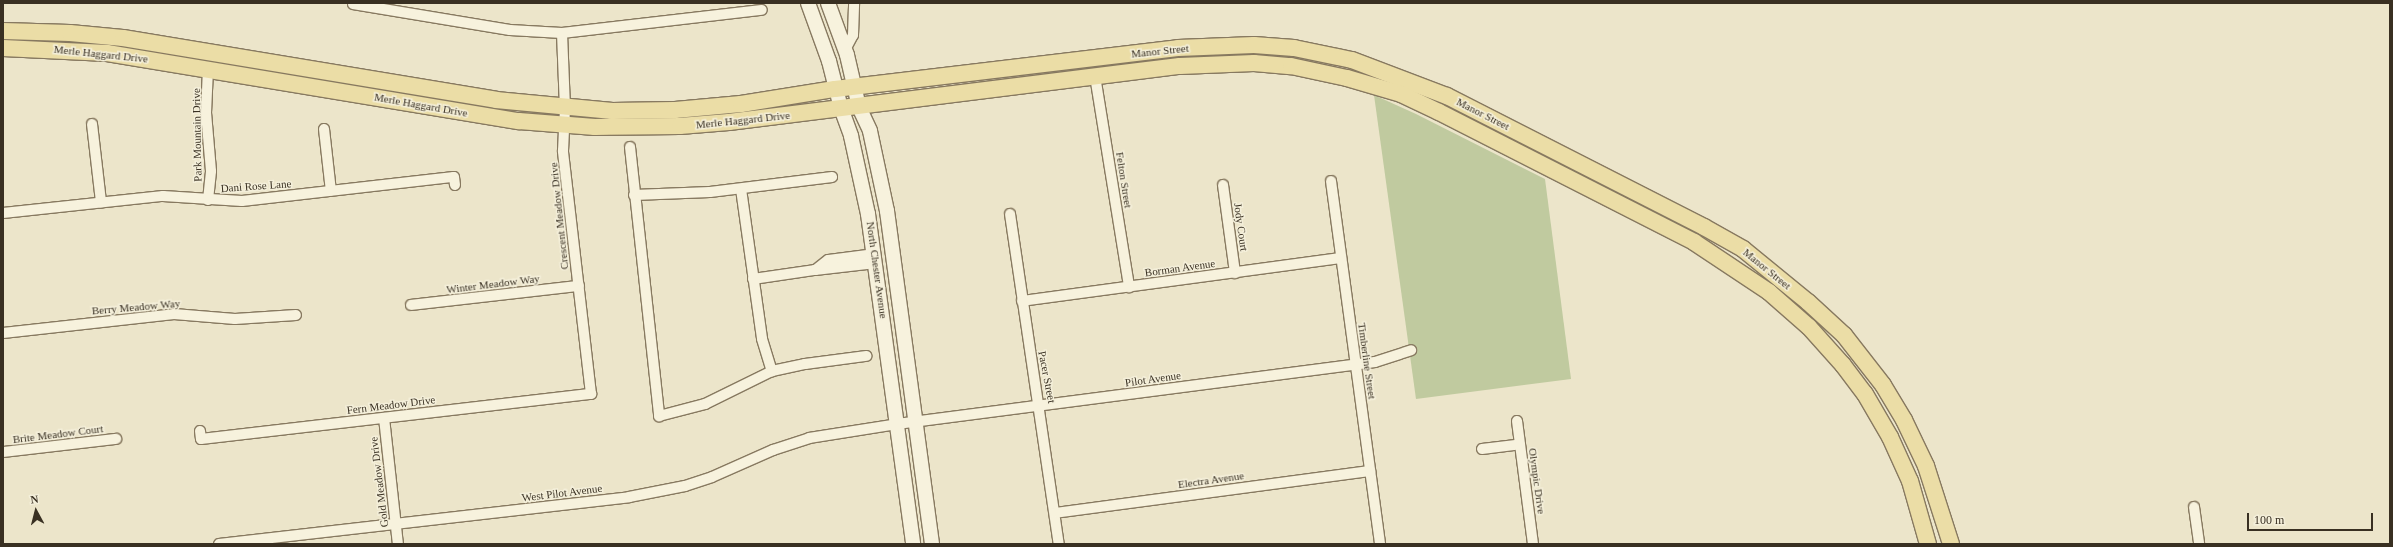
<!DOCTYPE html>
<style>
body{margin:0}
#map{position:relative;width:2393px;height:547px;overflow:hidden;background:#ece5ca;font-family:Georgia,serif}
div>[style]{position:absolute}
.green>*{inset:0;background:#c0ca9f}
.roads{filter:drop-shadow(1px 0 #877960) drop-shadow(-1px 0 #877960) drop-shadow(0 1px #877960) drop-shadow(0 -1px #877960)}
.minor>*{height:10px;margin:-5px;padding:0 5px;transform-origin:5px;border-radius:5px;background:#f7f2dd}
.secondary>*{height:14px;margin:-7px;padding:0 7px;transform-origin:7px;border-radius:7px;background:#f7f2dd}
.primary>*{height:16px;margin:-8px;padding:0 8px;transform-origin:8px;border-radius:8px;background:#ebdda6}
span{translate:-50% -50%;white-space:nowrap;text-align:center;line-height:1.15;-webkit-text-stroke:3px #f4efda;paint-order:stroke}
.street-label{font-size:11px;color:#393022}
.frame{position:absolute;inset:0;border:4px solid #393022;pointer-events:none}
.north{position:absolute;left:16px;top:491px;width:40px;height:40px;-webkit-text-stroke:3px #f4efda;paint-order:stroke;rotate:353deg;font-size:11px;font-weight:700;line-height:16px;text-align:center;color:#393022}
.north::after{content:'';display:block;margin:auto;width:14px;height:18px;background:#393022;clip-path:polygon(50% 0,100% 100%,50% 72%,0 100%)}
.scale{position:absolute;left:2247px;top:513px;width:126px;height:18px;box-sizing:border-box;border:2px solid #393022;border-top:0;padding-left:5px;font-size:12px;line-height:14px;white-space:nowrap;color:#393022;-webkit-text-stroke:3px #f4efda;paint-order:stroke}
</style>
<div id="map">
<div class="green">
<div style="clip-path:polygon(1374px 95px,1416px 114px,1545px 179px,1571px 379px,1416px 399px)"></div>
</div>
<div class="roads">
<div class="minor">
<div style="left:353px;top:4px;width:159px;rotate:9.4deg"></div>
<div style="left:510px;top:30px;width:52px;rotate:3.3deg"></div>
<div style="left:562px;top:33px;width:201px;rotate:-6.6deg"></div>
<div style="left:845px;top:50px;width:17px;rotate:-62deg"></div>
<div style="left:853px;top:35px;width:32px;rotate:-88deg"></div>
<div style="left:1095px;top:76px;width:214px;rotate:80.8deg"></div>
<div style="left:92px;top:124px;width:79px;rotate:83.4deg"></div>
<div style="left:324px;top:129px;width:62px;rotate:83.6deg"></div>
<div style="left:630px;top:147px;width:271px;rotate:83.8deg"></div>
<div style="left:659px;top:416px;width:48px;rotate:-14.6deg"></div>
<div style="left:705px;top:404px;width:75px;rotate:-26.2deg"></div>
<div style="left:772px;top:371px;width:34px;rotate:-12deg"></div>
<div style="left:805px;top:364px;width:62px;rotate:-7.5deg"></div>
<div style="left:1331px;top:181px;width:366px;rotate:82.3deg"></div>
<div style="left:1223px;top:185px;width:89px;rotate:82.2deg"></div>
<div style="left:741px;top:189px;width:151px;rotate:82deg"></div>
<div style="left:762px;top:339px;width:34px;rotate:73deg"></div>
<div style="left:634px;top:195px;width:76px;rotate:-2.3deg"></div>
<div style="left:710px;top:192px;width:123px;rotate:-7deg"></div>
<div style="left:208px;top:200px;width:29px;rotate:-84deg"></div>
<div style="left:211px;top:171px;width:58px;rotate:-94.9deg"></div>
<div style="left:206px;top:113px;width:44px;rotate:-87.4deg"></div>
<div style="left:3px;top:213px;width:161px;rotate:-6.1deg"></div>
<div style="left:163px;top:196px;width:79px;rotate:3.6deg"></div>
<div style="left:242px;top:201px;width:213px;rotate:-6.5deg"></div>
<div style="left:454px;top:177px;width:8px;rotate:83deg"></div>
<div style="left:1010px;top:214px;width:334px;rotate:81.6deg"></div>
<div style="left:875px;top:254px;width:47px;rotate:172.7deg"></div>
<div style="left:828px;top:260px;width:16px;rotate:142deg"></div>
<div style="left:815px;top:270px;width:61px;rotate:-6.5deg"></div>
<div style="left:753px;top:279px;width:63px;rotate:-8.3deg"></div>
<div style="left:1022px;top:301px;width:322px;rotate:-7.7deg"></div>
<div style="left:411px;top:305px;width:169px;rotate:-6.5deg"></div>
<div style="left:3px;top:333px;width:172px;rotate:-6.3deg"></div>
<div style="left:174px;top:314px;width:61px;rotate:4.7deg"></div>
<div style="left:235px;top:319px;width:61px;rotate:-3.8deg"></div>
<div style="left:384px;top:418px;width:127px;rotate:83.7deg"></div>
<div style="left:1517px;top:421px;width:124px;rotate:82.6deg"></div>
<div style="left:200px;top:431px;width:8px;rotate:83deg"></div>
<div style="left:201px;top:439px;width:393px;rotate:-6.6deg"></div>
<div style="left:591px;top:394px;width:245px;rotate:-96.6deg"></div>
<div style="left:563px;top:151px;width:43px;rotate:-87.3deg"></div>
<div style="left:565px;top:108px;width:75px;rotate:-92.3deg"></div>
<div style="left:1482px;top:449px;width:38px;rotate:-7deg"></div>
<div style="left:3px;top:452px;width:114px;rotate:-6.6deg"></div>
<div style="left:2194px;top:507px;width:37px;rotate:82deg"></div>
<div style="left:1055px;top:513px;width:318px;rotate:-7.6deg"></div>
<div style="left:219px;top:544px;width:413px;rotate:-6.5deg"></div>
<div style="left:629px;top:497px;width:57px;rotate:-11.1deg"></div>
<div style="left:685px;top:486px;width:28px;rotate:-18deg"></div>
<div style="left:712px;top:477px;width:67px;rotate:-23.9deg"></div>
<div style="left:773px;top:450px;width:38px;rotate:-18deg"></div>
<div style="left:809px;top:438px;width:89px;rotate:-9deg"></div>
<div style="left:897px;top:424px;width:482px;rotate:-7.4deg"></div>
<div style="left:1375px;top:362px;width:38px;rotate:-18deg"></div>
</div>
<div class="secondary">
<div style="left:808px;top:3px;width:62px;rotate:70.1deg"></div>
<div style="left:829px;top:61px;width:49px;rotate:75.7deg"></div>
<div style="left:841px;top:108px;width:30px;rotate:70deg"></div>
<div style="left:851px;top:136px;width:80px;rotate:77.7deg"></div>
<div style="left:868px;top:214px;width:333px;rotate:82.2deg"></div>
<div style="left:828px;top:3px;width:55px;rotate:69.9deg"></div>
<div style="left:847px;top:55px;width:53px;rotate:77deg"></div>
<div style="left:859px;top:107px;width:26px;rotate:65deg"></div>
<div style="left:870px;top:131px;width:82px;rotate:78deg"></div>
<div style="left:887px;top:211px;width:336px;rotate:82.3deg"></div>
</div>
<div class="primary">
<div style="left:3px;top:31px;width:67px;rotate:1.7deg"></div>
<div style="left:70px;top:33px;width:53px;rotate:5.4deg"></div>
<div style="left:123px;top:38px;width:378px;rotate:9.4deg"></div>
<div style="left:496px;top:100px;width:117px;rotate:5.4deg"></div>
<div style="left:612px;top:111px;width:63px;rotate:-0.9deg"></div>
<div style="left:675px;top:110px;width:66px;rotate:-5.2deg"></div>
<div style="left:741px;top:104px;width:95px;rotate:-9.1deg"></div>
<div style="left:835px;top:89px;width:345px;rotate:-6.8deg"></div>
<div style="left:1178px;top:48px;width:76px;rotate:-2.3deg"></div>
<div style="left:1254px;top:45px;width:40px;rotate:4.3deg"></div>
<div style="left:1294px;top:48px;width:59px;rotate:11.7deg"></div>
<div style="left:1352px;top:60px;width:102px;rotate:20.8deg"></div>
<div style="left:1447px;top:96px;width:288px;rotate:27deg"></div>
<div style="left:1704px;top:227px;width:45px;rotate:29.4deg"></div>
<div style="left:1743px;top:249px;width:84px;rotate:39.2deg"></div>
<div style="left:1808px;top:302px;width:49px;rotate:42.5deg"></div>
<div style="left:1844px;top:335px;width:63px;rotate:52deg"></div>
<div style="left:1883px;top:385px;width:41px;rotate:59deg"></div>
<div style="left:1904px;top:420px;width:51px;rotate:64.4deg"></div>
<div style="left:1926px;top:466px;width:82px;rotate:72.2deg"></div>
<div style="left:3px;top:48px;width:104px;rotate:2.8deg"></div>
<div style="left:107px;top:53px;width:418px;rotate:9.4deg"></div>
<div style="left:519px;top:121px;width:76px;rotate:4.5deg"></div>
<div style="left:595px;top:127px;width:85px;rotate:-0.7deg"></div>
<div style="left:680px;top:126px;width:49px;rotate:-4.7deg"></div>
<div style="left:729px;top:122px;width:454px;rotate:-7.1deg"></div>
<div style="left:1180px;top:66px;width:74px;rotate:-2.3deg"></div>
<div style="left:1254px;top:63px;width:37px;rotate:5deg"></div>
<div style="left:1291px;top:66px;width:57px;rotate:12.1deg"></div>
<div style="left:1347px;top:78px;width:56px;rotate:16.5deg"></div>
<div style="left:1401px;top:94px;width:42px;rotate:25.3deg"></div>
<div style="left:1439px;top:112px;width:286px;rotate:27deg"></div>
<div style="left:1694px;top:242px;width:90px;rotate:33.7deg"></div>
<div style="left:1769px;top:292px;width:53px;rotate:41.2deg"></div>
<div style="left:1809px;top:327px;width:51px;rotate:48.2deg"></div>
<div style="left:1843px;top:365px;width:36px;rotate:53deg"></div>
<div style="left:1865px;top:394px;width:50px;rotate:59.8deg"></div>
<div style="left:1890px;top:437px;width:48px;rotate:65.6deg"></div>
<div style="left:1910px;top:481px;width:66px;rotate:74.1deg"></div>
</div>
</div>
<div class="street-label">
<span style="left:1160px;top:51px;rotate:-6deg">Manor Street</span>
<span style="left:101px;top:54px;rotate:6deg">Merle Haggard Drive</span>
<span style="left:421px;top:105px;rotate:10deg">Merle Haggard Drive</span>
<span style="left:1483px;top:114px;rotate:27deg">Manor Street</span>
<span style="left:743px;top:120px;rotate:-6deg">Merle Haggard Drive</span>
<span style="left:197px;top:135px;rotate:-91deg">Park Mountain Drive</span>
<span style="left:1124px;top:180px;rotate:81deg">Felton Street</span>
<span style="left:256px;top:186px;rotate:-4deg">Dani Rose Lane</span>
<span style="left:559px;top:216px;rotate:-96deg">Crescent Meadow Drive</span>
<span style="left:1241px;top:227px;rotate:82deg">Jody Court</span>
<span style="left:1180px;top:268px;rotate:-8deg">Borman Avenue</span>
<span style="left:1767px;top:269px;rotate:39deg">Manor Street</span>
<span style="left:877px;top:270px;rotate:82deg">North Chester Avenue</span>
<span style="left:493px;top:284px;rotate:-7deg">Winter Meadow Way</span>
<span style="left:136px;top:307px;rotate:-5deg">Berry Meadow Way</span>
<span style="left:1367px;top:361px;rotate:82deg">Timberline Street</span>
<span style="left:1047px;top:377px;rotate:79deg">Pacer Street</span>
<span style="left:1153px;top:379px;rotate:-8deg">Pilot Avenue</span>
<span style="left:391px;top:405px;rotate:-7deg">Fern Meadow Drive</span>
<span style="left:58px;top:434px;rotate:-7deg">Brite Meadow Court</span>
<span style="left:1211px;top:480px;rotate:-8deg">Electra Avenue</span>
<span style="left:1537px;top:481px;rotate:82deg">Olympic Drive</span>
<span style="left:379px;top:482px;rotate:-97deg">Gold Meadow Drive</span>
<span style="left:562px;top:493px;rotate:-7deg">West Pilot Avenue</span>
</div>
<div class="frame"></div>
<div class="north">N</div>
<div class="scale">100 m</div>
</div>
